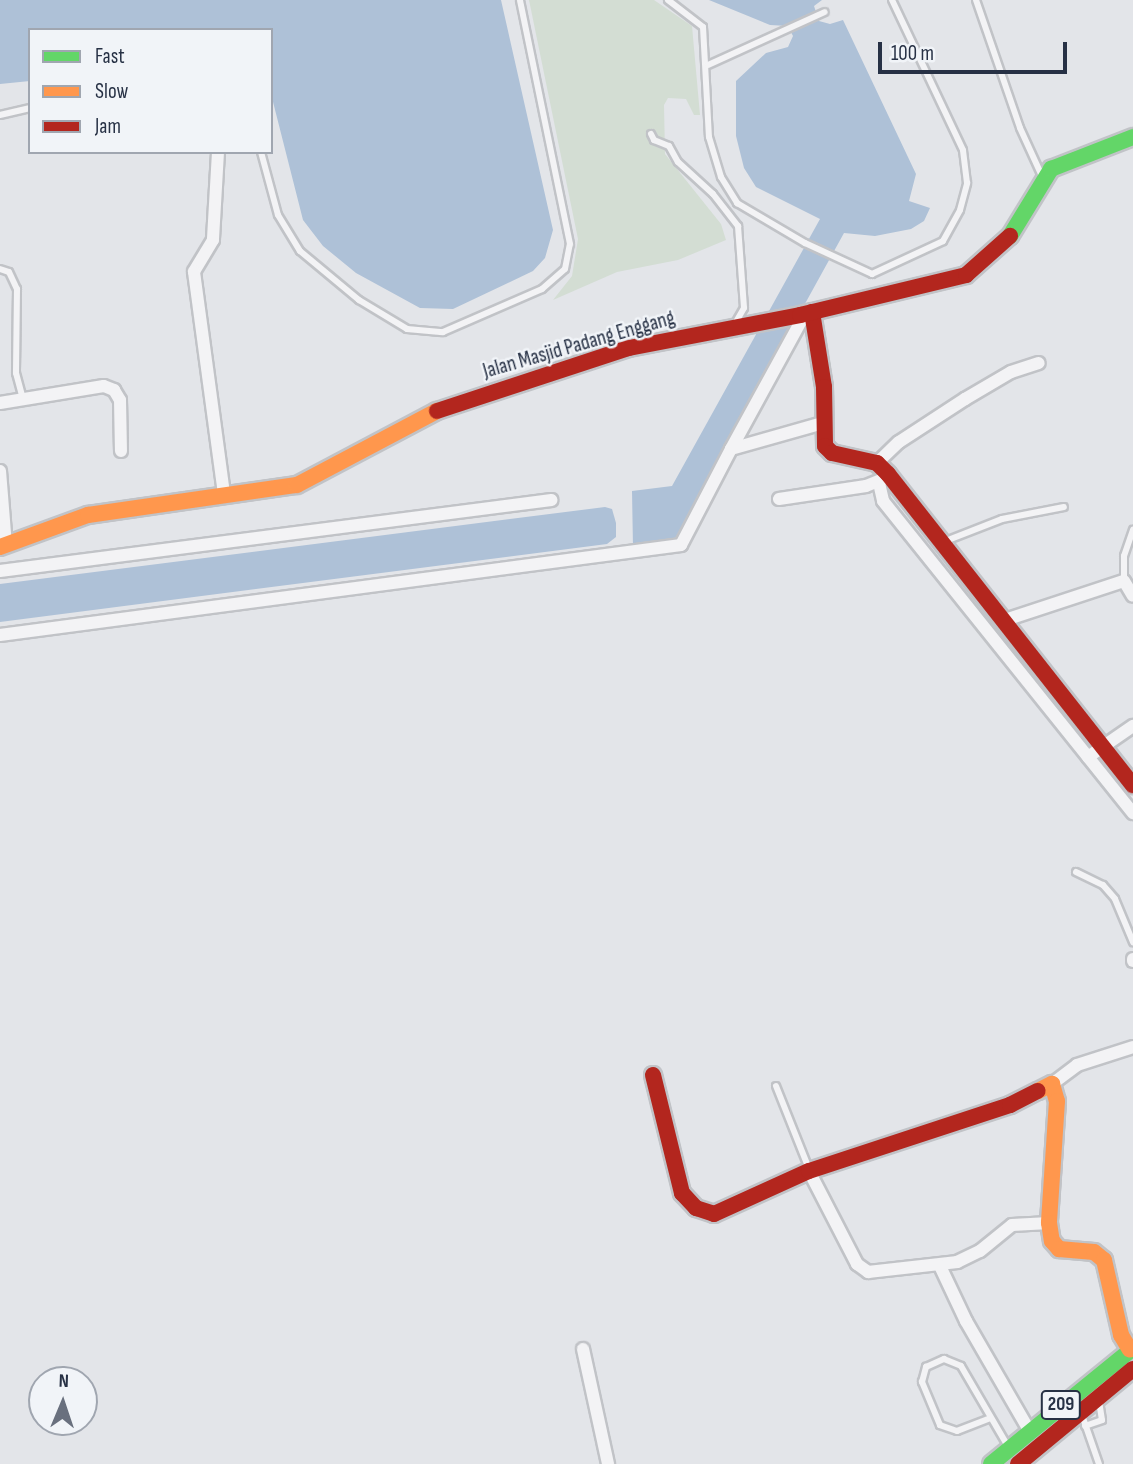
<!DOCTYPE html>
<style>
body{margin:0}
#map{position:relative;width:1133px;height:1464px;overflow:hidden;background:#e3e5e9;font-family:"Sofia Sans Condensed",sans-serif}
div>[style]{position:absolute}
.green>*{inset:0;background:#d3ddd3}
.water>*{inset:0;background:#aec1d7}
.roads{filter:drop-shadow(2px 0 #c1c3c7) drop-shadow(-2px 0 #c1c3c7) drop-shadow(0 2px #c1c3c7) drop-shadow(0 -2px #c1c3c7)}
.lane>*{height:6px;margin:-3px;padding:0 3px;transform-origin:3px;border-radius:3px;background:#f3f3f5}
.street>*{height:12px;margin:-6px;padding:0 6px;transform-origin:6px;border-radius:6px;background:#f3f3f5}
.fast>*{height:16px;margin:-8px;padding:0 8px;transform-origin:8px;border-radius:8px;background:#63d668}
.slow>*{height:16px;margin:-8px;padding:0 8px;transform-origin:8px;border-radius:8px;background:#ff974d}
.jam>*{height:16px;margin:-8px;padding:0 8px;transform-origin:8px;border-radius:8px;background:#b3261e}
span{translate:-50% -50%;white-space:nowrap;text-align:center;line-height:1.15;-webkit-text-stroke:5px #f1f4f8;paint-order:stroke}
.shield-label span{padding:2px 5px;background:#f1f4f8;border:2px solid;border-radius:5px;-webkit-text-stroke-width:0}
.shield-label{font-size:19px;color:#273145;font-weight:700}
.street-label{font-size:21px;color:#273145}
.legend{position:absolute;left:28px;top:28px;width:245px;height:126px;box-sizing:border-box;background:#f1f4f8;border:2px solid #a0a6b0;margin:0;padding:9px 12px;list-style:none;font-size:21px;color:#273145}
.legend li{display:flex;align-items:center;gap:14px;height:35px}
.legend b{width:35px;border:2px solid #a0a6b0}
.north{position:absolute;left:28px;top:1366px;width:70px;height:70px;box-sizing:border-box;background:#f1f4f8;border:2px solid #a0a6b0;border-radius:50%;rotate:2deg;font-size:19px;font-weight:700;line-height:28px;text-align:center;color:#273145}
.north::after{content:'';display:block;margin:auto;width:24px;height:32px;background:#69707e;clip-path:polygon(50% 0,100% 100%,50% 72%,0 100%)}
.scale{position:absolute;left:878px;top:42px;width:189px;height:32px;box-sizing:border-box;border:4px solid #273145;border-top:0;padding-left:9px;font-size:21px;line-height:24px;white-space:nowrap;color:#273145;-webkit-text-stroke:5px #f1f4f8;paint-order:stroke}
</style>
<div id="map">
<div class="green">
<div style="clip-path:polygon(529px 0,654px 0,692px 26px,700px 115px,694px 115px,686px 99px,668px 98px,664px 105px,665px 154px,721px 224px,726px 240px,678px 260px,617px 272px,553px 300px,572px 276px,578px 239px)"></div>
</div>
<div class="water">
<div style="clip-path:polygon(0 0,501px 0,553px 230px,545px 258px,533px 271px,453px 309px,420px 308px,356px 273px,323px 246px,303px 220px,271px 94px,271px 30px,30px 30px,30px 81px,0 84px)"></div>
<div style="clip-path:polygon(709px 0,822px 0,814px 6px,819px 21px,830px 24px,843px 20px,916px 174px,909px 201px,930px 208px,924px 221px,911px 229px,875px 236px,844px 233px,673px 543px,633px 548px,632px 491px,672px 486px,820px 219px,756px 187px,744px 168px,736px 136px,736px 81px,766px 53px,788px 47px,793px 36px,788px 26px,770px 25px)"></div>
<div style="clip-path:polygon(605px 507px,612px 509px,616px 523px,616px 537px,607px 544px,0 622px,0 584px)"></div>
</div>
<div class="roads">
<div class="lane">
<div style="left:668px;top:0;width:44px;rotate:37.6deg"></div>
<div style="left:703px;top:27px;width:110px;rotate:86.9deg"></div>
<div style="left:709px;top:137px;width:42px;rotate:73.3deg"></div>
<div style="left:721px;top:177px;width:31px;rotate:58deg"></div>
<div style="left:737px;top:203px;width:79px;rotate:30.5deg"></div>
<div style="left:805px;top:243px;width:74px;rotate:24.8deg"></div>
<div style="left:872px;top:274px;width:78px;rotate:-24.9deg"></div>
<div style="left:943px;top:241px;width:35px;rotate:-61deg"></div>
<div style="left:960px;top:210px;width:28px;rotate:-75deg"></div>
<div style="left:967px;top:183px;width:33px;rotate:-97deg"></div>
<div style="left:963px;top:150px;width:166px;rotate:-115.3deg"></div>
<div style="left:976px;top:0;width:135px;rotate:71deg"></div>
<div style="left:1020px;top:128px;width:53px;rotate:65.4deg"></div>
<div style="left:708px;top:65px;width:128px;rotate:-24.4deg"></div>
<div style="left:0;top:115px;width:31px;rotate:-13deg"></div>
<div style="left:651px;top:134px;width:7px;rotate:63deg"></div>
<div style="left:654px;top:140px;width:16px;rotate:22deg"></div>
<div style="left:669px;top:146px;width:18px;rotate:61deg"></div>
<div style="left:678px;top:162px;width:47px;rotate:42.4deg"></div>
<div style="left:713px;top:194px;width:41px;rotate:52deg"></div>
<div style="left:738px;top:226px;width:82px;rotate:85.8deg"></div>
<div style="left:744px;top:308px;width:20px;rotate:120deg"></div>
<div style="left:261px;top:152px;width:65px;rotate:74.9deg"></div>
<div style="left:278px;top:215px;width:42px;rotate:58.6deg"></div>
<div style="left:300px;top:251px;width:77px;rotate:39.7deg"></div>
<div style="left:359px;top:300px;width:56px;rotate:31.1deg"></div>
<div style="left:407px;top:329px;width:36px;rotate:5deg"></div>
<div style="left:443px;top:332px;width:108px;rotate:-23.5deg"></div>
<div style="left:542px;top:289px;width:30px;rotate:-41deg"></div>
<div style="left:565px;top:269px;width:25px;rotate:-79deg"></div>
<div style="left:570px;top:244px;width:249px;rotate:-101.6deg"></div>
<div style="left:0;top:269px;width:9px;rotate:18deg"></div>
<div style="left:9px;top:272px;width:19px;rotate:65deg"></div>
<div style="left:17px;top:289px;width:84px;rotate:90.7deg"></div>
<div style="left:16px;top:373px;width:28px;rotate:75deg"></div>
<div style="left:943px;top:542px;width:63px;rotate:-21.3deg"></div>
<div style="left:1002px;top:519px;width:63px;rotate:-11deg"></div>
<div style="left:1124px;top:581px;width:25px;rotate:-90deg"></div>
<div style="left:1124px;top:556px;width:28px;rotate:-71deg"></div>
<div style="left:1076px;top:872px;width:30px;rotate:26deg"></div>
<div style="left:1103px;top:885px;width:18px;rotate:49deg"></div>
<div style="left:1115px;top:899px;width:47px;rotate:67.3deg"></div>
<div style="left:776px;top:1086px;width:89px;rotate:68.3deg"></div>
<div style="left:1082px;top:1415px;width:52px;rotate:70.9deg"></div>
<div style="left:988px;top:1419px;width:33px;rotate:159deg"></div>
<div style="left:957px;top:1431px;width:18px;rotate:-161deg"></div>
<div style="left:940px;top:1425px;width:47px;rotate:-112.7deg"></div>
<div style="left:922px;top:1382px;width:16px;rotate:-75deg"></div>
<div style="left:926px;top:1367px;width:20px;rotate:-24deg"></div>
<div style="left:944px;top:1359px;width:18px;rotate:22deg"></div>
<div style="left:961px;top:1366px;width:95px;rotate:59.7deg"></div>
<div style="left:1085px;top:1426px;width:18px;rotate:-19deg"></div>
<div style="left:1102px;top:1420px;width:20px;rotate:-99deg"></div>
</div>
<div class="street">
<div style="left:218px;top:152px;width:88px;rotate:93.3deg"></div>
<div style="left:213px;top:240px;width:37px;rotate:121deg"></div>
<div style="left:194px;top:272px;width:225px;rotate:82.3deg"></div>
<div style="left:0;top:403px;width:105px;rotate:-9.3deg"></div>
<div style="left:104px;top:386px;width:11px;rotate:22deg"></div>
<div style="left:114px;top:390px;width:12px;rotate:59deg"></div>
<div style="left:120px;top:400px;width:51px;rotate:88.9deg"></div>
<div style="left:731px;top:449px;width:154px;rotate:-61.3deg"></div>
<div style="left:877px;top:463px;width:30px;rotate:-44deg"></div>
<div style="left:899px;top:442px;width:79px;rotate:-33.1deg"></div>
<div style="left:965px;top:399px;width:53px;rotate:-30.4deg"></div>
<div style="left:1011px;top:372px;width:29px;rotate:-18deg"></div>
<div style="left:0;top:471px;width:75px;rotate:85.4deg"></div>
<div style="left:879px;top:483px;width:18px;rotate:77deg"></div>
<div style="left:883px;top:501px;width:400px;rotate:51.3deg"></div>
<div style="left:779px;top:499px;width:88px;rotate:-8.5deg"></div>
<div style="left:866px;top:486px;width:18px;rotate:-22deg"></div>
<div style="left:0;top:571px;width:556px;rotate:-7.34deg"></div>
<div style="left:1002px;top:621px;width:128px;rotate:-18.2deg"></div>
<div style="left:1124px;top:581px;width:17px;rotate:59deg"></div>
<div style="left:0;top:635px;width:687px;rotate:-7.53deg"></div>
<div style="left:681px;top:545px;width:108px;rotate:-62.5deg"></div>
<div style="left:731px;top:449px;width:96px;rotate:-15.8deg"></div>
<div style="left:1088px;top:757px;width:55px;rotate:-34.6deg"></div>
<div style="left:1133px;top:959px;width:2px;rotate:90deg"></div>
<div style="left:1052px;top:1084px;width:31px;rotate:-37deg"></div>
<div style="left:1077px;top:1065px;width:59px;rotate:-17.8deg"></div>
<div style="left:809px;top:1171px;width:105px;rotate:62.7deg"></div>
<div style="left:857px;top:1264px;width:14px;rotate:36deg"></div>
<div style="left:868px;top:1272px;width:90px;rotate:-6.4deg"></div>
<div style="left:957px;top:1262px;width:25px;rotate:-26deg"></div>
<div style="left:980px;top:1251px;width:41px;rotate:-39.1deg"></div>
<div style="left:1012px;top:1225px;width:37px;rotate:-3deg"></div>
<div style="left:940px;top:1266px;width:61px;rotate:64.7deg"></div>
<div style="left:966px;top:1321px;width:126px;rotate:60deg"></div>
<div style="left:583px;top:1349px;width:118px;rotate:77.7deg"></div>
</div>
<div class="fast">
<div style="left:1010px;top:236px;width:79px;rotate:-58.5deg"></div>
<div style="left:1051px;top:169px;width:88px;rotate:-21.3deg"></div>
<div style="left:991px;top:1464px;width:183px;rotate:-39.2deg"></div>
</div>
<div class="slow">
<div style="left:0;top:547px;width:94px;rotate:-20deg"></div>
<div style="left:88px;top:515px;width:211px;rotate:-8.2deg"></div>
<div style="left:297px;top:485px;width:158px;rotate:-27.9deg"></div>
<div style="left:1038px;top:1091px;width:16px;rotate:-27deg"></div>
<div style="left:1052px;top:1084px;width:18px;rotate:74deg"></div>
<div style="left:1057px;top:1101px;width:122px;rotate:93.8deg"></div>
<div style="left:1049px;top:1223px;width:18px;rotate:81deg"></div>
<div style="left:1052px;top:1241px;width:11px;rotate:49deg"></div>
<div style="left:1059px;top:1249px;width:35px;rotate:5deg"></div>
<div style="left:1094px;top:1252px;width:13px;rotate:39deg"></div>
<div style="left:1104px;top:1260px;width:77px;rotate:77.2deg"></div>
<div style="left:1121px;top:1335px;width:17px;rotate:59deg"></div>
</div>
<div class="jam">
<div style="left:812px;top:312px;width:76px;rotate:80.9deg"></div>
<div style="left:824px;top:387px;width:59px;rotate:89deg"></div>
<div style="left:825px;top:446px;width:10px;rotate:45deg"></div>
<div style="left:832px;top:453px;width:46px;rotate:12.5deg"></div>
<div style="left:877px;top:463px;width:16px;rotate:45deg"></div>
<div style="left:888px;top:474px;width:396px;rotate:51.8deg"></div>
<div style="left:437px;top:411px;width:202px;rotate:-18.2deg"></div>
<div style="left:629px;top:348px;width:174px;rotate:-10.9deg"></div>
<div style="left:800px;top:315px;width:171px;rotate:-13.5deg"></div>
<div style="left:966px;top:275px;width:59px;rotate:-41.6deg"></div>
<div style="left:653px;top:1075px;width:122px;rotate:76.2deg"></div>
<div style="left:682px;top:1193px;width:21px;rotate:47deg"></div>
<div style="left:696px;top:1208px;width:19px;rotate:18deg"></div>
<div style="left:714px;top:1214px;width:104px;rotate:-24.4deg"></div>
<div style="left:809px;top:1171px;width:212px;rotate:-18.2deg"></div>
<div style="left:1010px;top:1105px;width:31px;rotate:-27deg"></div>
<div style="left:1018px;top:1464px;width:149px;rotate:-39.6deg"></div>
</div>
</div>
<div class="shield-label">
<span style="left:1061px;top:1405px">209</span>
</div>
<div class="street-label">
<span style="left:579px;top:345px;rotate:-16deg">Jalan Masjid Padang Enggang</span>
</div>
<ul class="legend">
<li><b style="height:9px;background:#63d668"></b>Fast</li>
<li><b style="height:9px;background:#ff974d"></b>Slow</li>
<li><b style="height:9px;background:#b3261e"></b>Jam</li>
</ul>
<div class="north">N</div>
<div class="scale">100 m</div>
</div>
